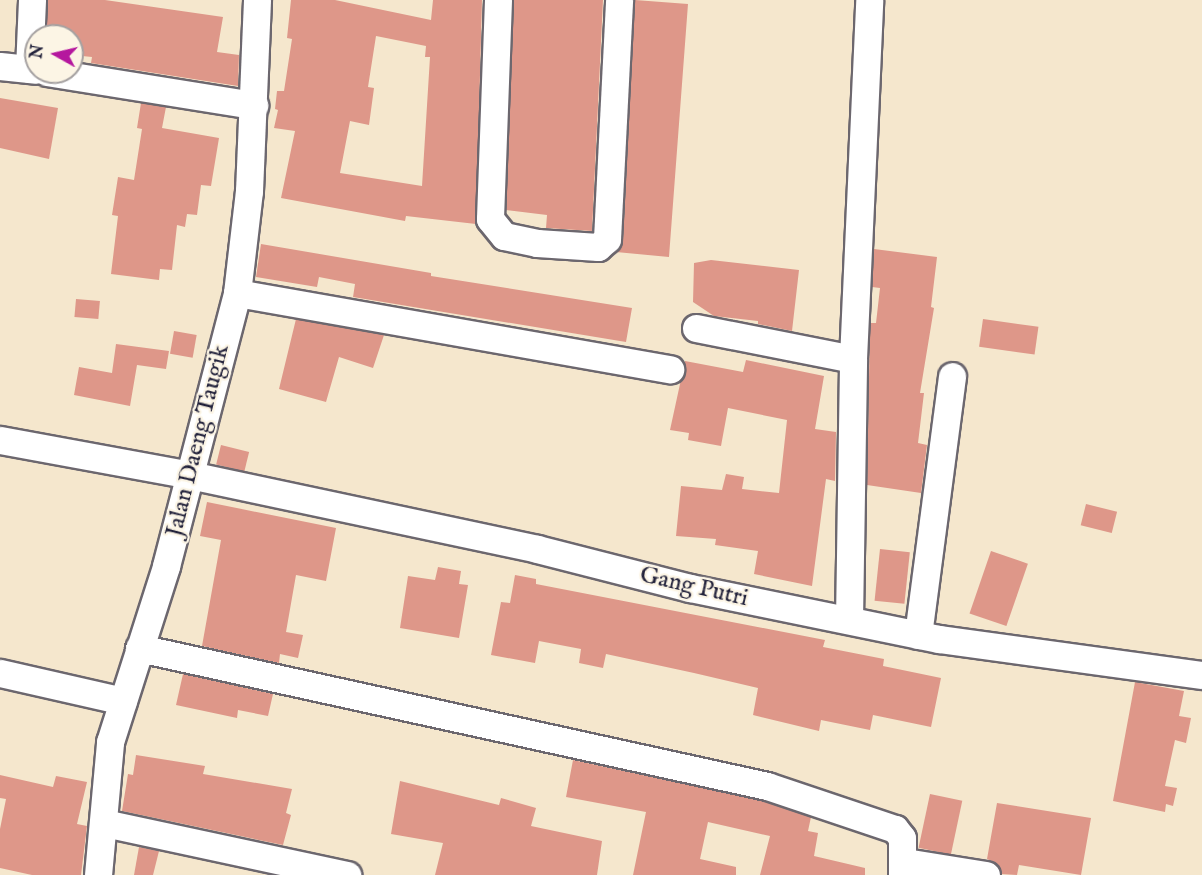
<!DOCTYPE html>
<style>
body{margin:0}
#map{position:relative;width:1202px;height:875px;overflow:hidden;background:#f5e7cd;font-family:"IM FELL English",serif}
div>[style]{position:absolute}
.building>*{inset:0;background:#de9789;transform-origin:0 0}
.roads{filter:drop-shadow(2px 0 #6c676e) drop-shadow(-2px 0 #6c676e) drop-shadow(0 2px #6c676e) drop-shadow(0 -2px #6c676e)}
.minor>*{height:27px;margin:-13.5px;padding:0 13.5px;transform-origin:13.5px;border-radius:13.5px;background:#fff}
span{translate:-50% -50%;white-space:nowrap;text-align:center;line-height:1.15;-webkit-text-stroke:4.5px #fcf5e5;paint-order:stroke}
.street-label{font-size:24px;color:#22223b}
.north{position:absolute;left:24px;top:24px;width:60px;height:60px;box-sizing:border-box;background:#fcf5e5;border:2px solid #a5a1a1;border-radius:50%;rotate:278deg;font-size:16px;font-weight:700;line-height:24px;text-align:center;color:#22223b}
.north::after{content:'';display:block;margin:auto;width:21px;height:27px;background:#b5179e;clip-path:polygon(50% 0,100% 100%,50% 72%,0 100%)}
</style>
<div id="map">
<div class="building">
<div style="clip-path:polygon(48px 0,105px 0,223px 17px,217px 52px,239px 55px,238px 86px,91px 63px,92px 57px,72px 55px,72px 36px,46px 36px)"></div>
<div style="clip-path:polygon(evenodd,291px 0,335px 0,431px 20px,433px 0,482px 0,476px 224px,406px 216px,405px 221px,281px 198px,295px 131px,274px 128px,278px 110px,275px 109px,277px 91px,284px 91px,292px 39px,287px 38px,291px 0,376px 36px,426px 46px,425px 57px,430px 57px,422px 186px,340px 173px,350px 121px,369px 125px,374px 88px,368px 87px,376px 36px)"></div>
<div style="clip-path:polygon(514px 0,603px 0,592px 231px,546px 228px,547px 215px,506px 210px)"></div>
<div style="clip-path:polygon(635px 0,688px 4px,669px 257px,616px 252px,623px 240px)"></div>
<div style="clip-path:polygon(0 98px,58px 108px,49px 159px,0 148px)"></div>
<div style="clip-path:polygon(141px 103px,166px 107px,162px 128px,219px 138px,211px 186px,201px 185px,197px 215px,187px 214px,185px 227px,177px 225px,172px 270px,160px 269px,159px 280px,111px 274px,118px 216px,112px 215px,118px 177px,134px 180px,142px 129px,137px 128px)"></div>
<div style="clip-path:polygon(261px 244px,431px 273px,431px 276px,632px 308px,626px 342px,353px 297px,355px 284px,319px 277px,317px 287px,256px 277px)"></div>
<div style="clip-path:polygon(874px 249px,937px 257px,931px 307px,934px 308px,920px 393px,924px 393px,918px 443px,927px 445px,921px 493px,867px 485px,870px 323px,876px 323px,880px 288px,872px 287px)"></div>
<div style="clip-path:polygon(711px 260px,799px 270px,792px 331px,758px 324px,758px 321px,714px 316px,693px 302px,694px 263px)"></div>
<div style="left:76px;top:299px;width:24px;height:18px;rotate:5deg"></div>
<div style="clip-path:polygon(296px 319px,384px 335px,373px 368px,339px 357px,326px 402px,279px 389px)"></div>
<div style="left:983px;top:319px;width:56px;height:28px;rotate:8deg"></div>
<div style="left:174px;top:331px;width:23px;height:23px;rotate:10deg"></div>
<div style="clip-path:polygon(116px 344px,169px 351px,166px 369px,137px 365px,130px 406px,74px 395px,79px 367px,112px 373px)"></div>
<div style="clip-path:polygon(746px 360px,824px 376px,815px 429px,836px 432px,835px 481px,826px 479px,812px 586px,754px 574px,758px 551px,715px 545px,716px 539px,676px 536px,681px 486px,722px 490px,726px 474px,744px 477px,742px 489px,779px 493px,787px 420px,728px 408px,721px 446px,688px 440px,689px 433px,670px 430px,685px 361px,743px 372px)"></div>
<div style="left:221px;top:445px;width:29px;height:20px;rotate:14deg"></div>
<div style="clip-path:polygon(207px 502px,336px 528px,326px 581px,296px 575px,286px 632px,303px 635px,298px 658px,280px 654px,279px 663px,202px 646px,221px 540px,200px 536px)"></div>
<div style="left:1086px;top:504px;width:32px;height:22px;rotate:14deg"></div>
<div style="left:880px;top:549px;width:30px;height:52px;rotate:6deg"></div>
<div style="left:991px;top:551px;width:39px;height:66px;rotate:19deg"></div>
<div style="clip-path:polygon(438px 567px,461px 571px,459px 584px,468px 585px,459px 638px,400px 628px,408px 576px,435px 580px)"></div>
<div style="clip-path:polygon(515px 575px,536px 579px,536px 584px,825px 640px,823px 647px,884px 659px,883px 666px,941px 678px,931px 727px,873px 715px,870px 730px,821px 720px,819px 731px,753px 715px,758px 688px,694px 673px,606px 654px,603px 668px,579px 663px,581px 649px,539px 641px,535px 663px,491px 655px,501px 602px,510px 603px)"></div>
<div style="clip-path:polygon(183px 674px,273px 694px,268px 716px,238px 710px,237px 718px,176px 705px)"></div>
<div style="clip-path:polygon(1135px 682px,1184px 691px,1179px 716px,1191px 718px,1186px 743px,1175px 740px,1165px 786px,1177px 788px,1173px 806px,1166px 804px,1165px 812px,1113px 801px)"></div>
<div style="clip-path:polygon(136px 755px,205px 766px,203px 774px,292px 789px,286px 813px,291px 815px,283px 845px,122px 811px,128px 774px,133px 775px)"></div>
<div style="clip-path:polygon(573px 760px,763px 801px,811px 817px,808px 831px,818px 833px,814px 856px,865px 868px,865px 875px,760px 875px,770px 836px,708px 822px,700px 859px,736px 867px,736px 875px,633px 875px,646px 812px,566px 797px)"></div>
<div style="clip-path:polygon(0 775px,53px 787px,56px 776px,87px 782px,77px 824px,87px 826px,81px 875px,32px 875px,0 868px,0 829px,6px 799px,0 798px)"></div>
<div style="clip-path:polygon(400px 781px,499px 805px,501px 798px,536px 808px,531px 826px,602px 841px,597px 875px,435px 875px,443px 843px,391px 834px)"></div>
<div style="left:930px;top:794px;width:33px;height:55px;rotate:12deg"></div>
<div style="clip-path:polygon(997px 803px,1091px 818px,1081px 875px,1019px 865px,1017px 875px,1001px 874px,996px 863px,987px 859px)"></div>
<div style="clip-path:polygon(139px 847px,159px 851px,153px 875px,134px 875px)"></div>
</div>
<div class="roads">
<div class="minor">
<div style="left:498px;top:0;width:219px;rotate:92.1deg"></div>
<div style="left:490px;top:219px;width:22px;rotate:51deg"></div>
<div style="left:504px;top:236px;width:34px;rotate:12deg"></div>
<div style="left:537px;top:243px;width:61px;rotate:3.8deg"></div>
<div style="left:598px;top:247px;width:12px;rotate:-42deg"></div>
<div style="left:607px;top:239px;width:239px;rotate:-87.1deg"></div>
<div style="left:0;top:66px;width:36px;rotate:6deg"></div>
<div style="left:29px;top:69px;width:69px;rotate:-87.5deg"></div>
<div style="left:47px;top:72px;width:210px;rotate:9.1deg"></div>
<div style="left:237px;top:293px;width:440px;rotate:10deg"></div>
<div style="left:696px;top:328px;width:160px;rotate:11.2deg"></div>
<div style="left:0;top:440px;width:193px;rotate:10.4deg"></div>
<div style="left:190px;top:475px;width:355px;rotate:12deg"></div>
<div style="left:537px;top:549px;width:158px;rotate:14.3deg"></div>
<div style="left:690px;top:588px;width:254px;rotate:11.6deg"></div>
<div style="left:939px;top:639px;width:265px;rotate:7.8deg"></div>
<div style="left:849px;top:620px;width:261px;rotate:-89.1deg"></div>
<div style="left:853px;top:359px;width:359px;rotate:-87.4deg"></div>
<div style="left:918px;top:635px;width:261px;rotate:-82.5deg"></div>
<div style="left:139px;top:648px;width:643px;rotate:12.39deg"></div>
<div style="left:767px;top:786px;width:135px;rotate:18.6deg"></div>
<div style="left:895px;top:829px;width:11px;rotate:52deg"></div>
<div style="left:902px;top:838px;width:37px;rotate:90deg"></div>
<div style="left:0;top:673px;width:126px;rotate:12.8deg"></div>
<div style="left:104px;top:823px;width:249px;rotate:12.1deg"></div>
<div style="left:905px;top:862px;width:82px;rotate:9.1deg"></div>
<div style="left:98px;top:875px;width:134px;rotate:-84.8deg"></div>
<div style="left:110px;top:742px;width:185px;rotate:-72.3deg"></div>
<div style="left:166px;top:566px;width:282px;rotate:-75.4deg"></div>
<div style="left:237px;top:293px;width:103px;rotate:-83.3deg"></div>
<div style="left:249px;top:191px;width:191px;rotate:-87.6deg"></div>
</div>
</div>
<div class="street-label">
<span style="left:198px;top:441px;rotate:-76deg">Jalan Daeng Taugik</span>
<span style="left:694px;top:587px;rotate:13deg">Gang Putri</span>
</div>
<div class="north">N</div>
</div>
